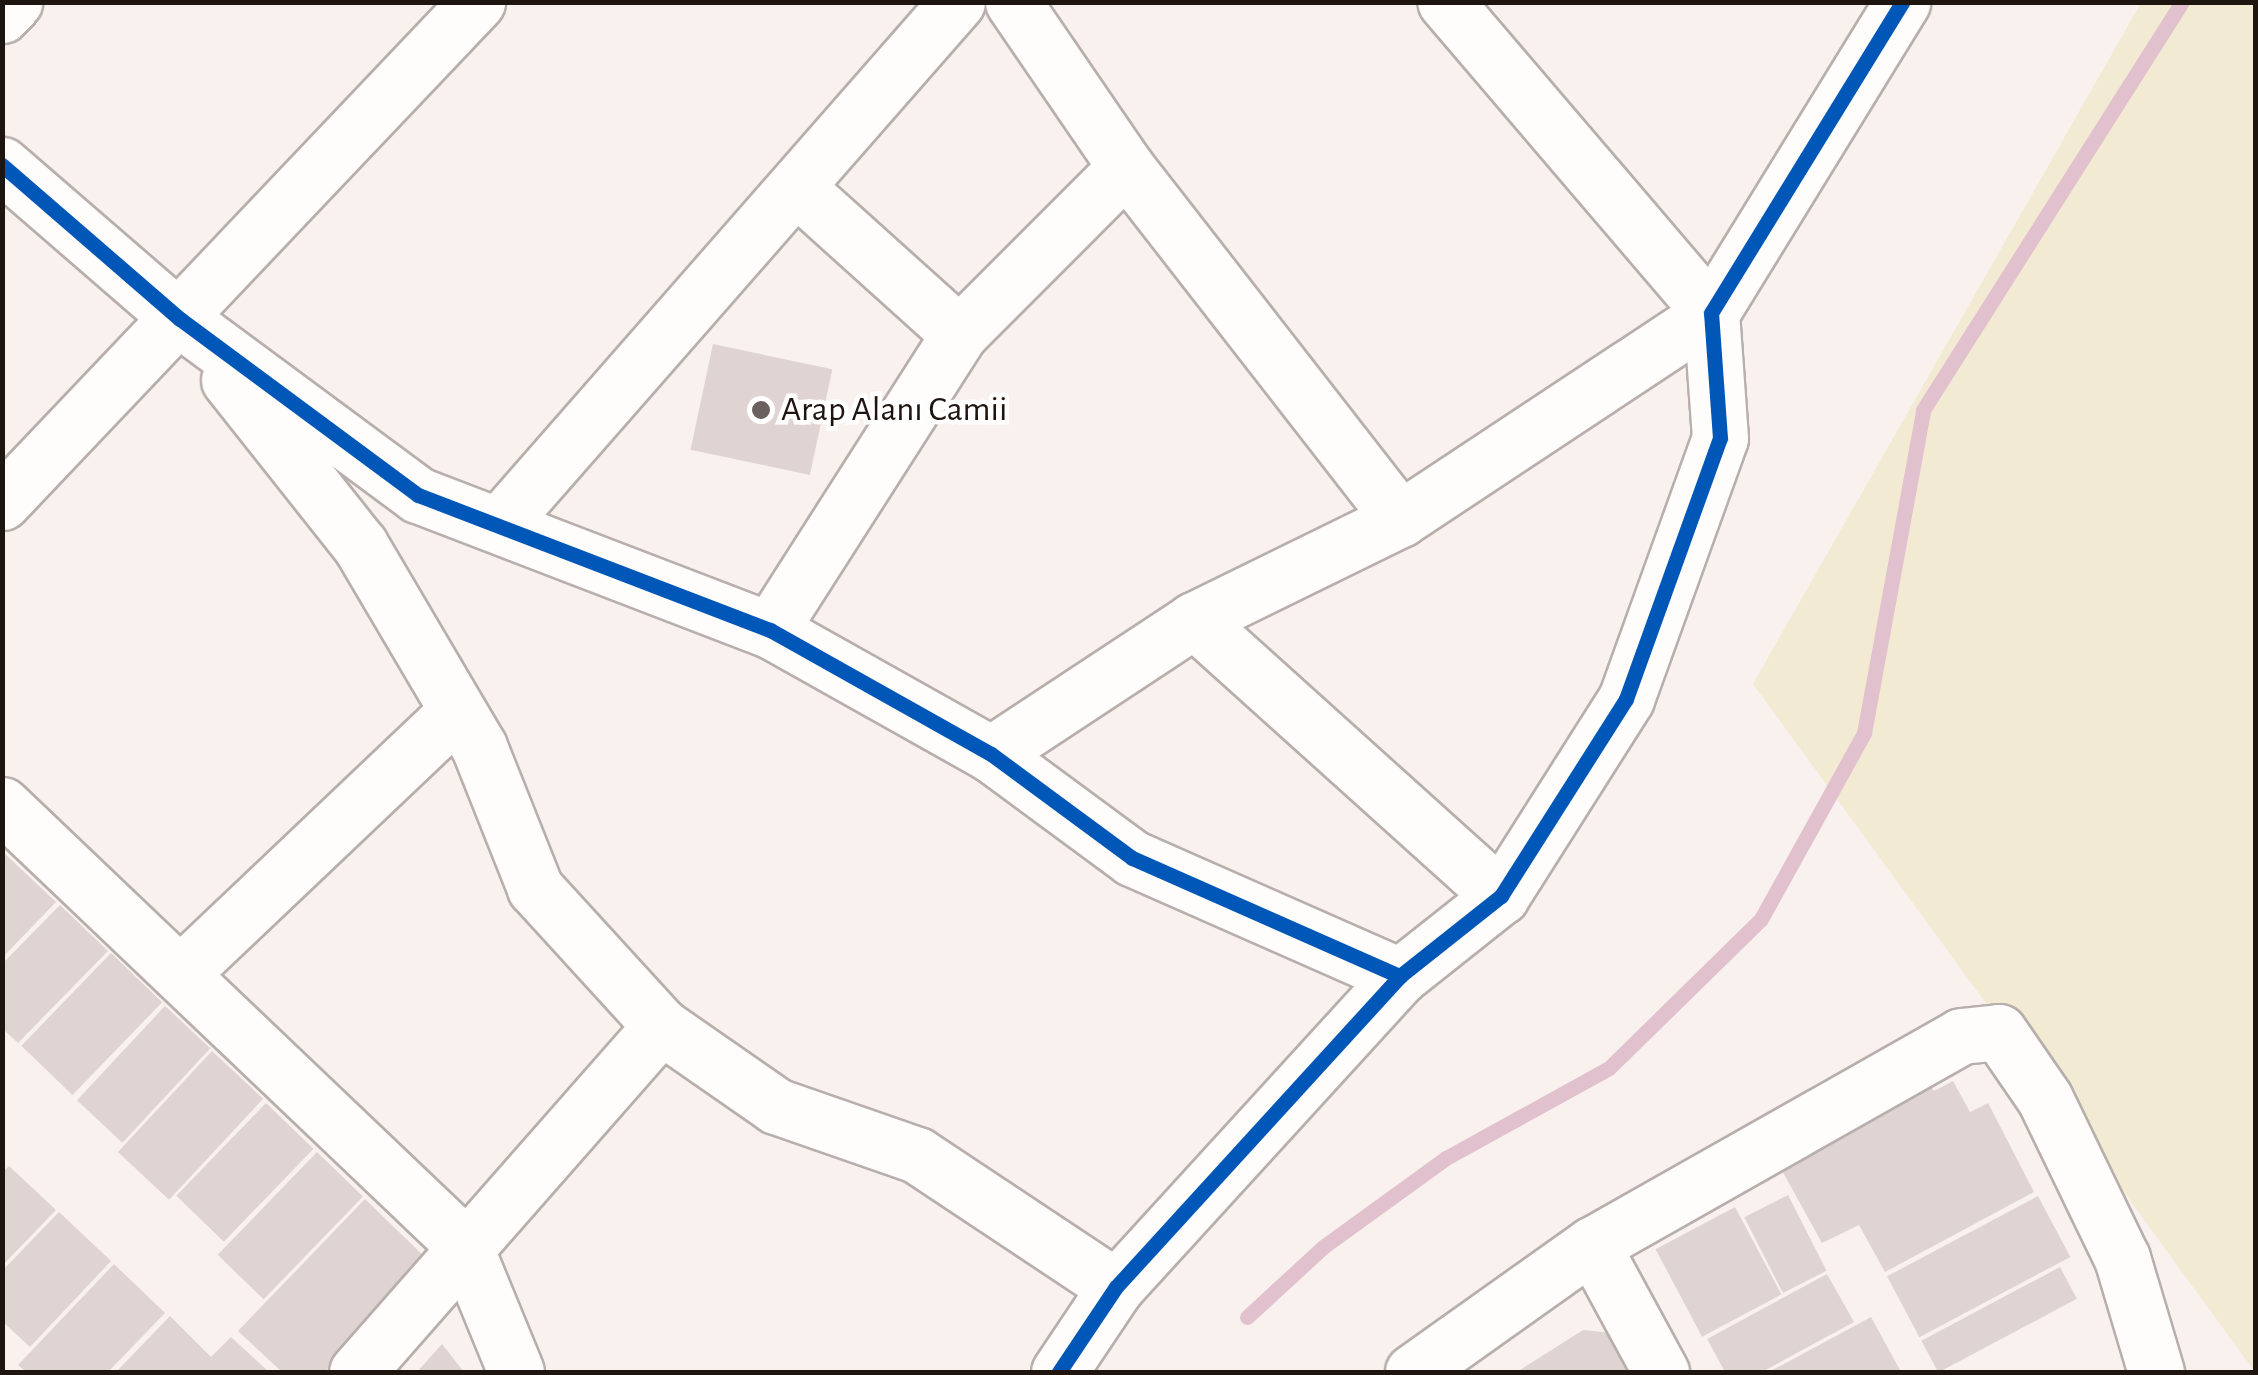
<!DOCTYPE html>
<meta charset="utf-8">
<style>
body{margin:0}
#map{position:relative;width:2258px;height:1375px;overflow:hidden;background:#f8f1ee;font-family:"Alegreya Sans",sans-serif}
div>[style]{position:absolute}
.green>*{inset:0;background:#f3ead4}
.stream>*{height:15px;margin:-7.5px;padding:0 7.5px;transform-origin:7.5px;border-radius:7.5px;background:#e2c1ce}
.building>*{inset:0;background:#e0d4d3;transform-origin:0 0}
.roads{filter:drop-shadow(2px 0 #b8afac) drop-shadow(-2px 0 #b8afac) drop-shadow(0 2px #b8afac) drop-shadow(0 -2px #b8afac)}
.minor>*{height:55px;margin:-27.5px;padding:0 27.5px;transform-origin:27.5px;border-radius:27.5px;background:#fefdfc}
.cycleway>*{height:15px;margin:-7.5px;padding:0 7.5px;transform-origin:7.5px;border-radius:7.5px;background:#0057b8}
.dots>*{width:28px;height:28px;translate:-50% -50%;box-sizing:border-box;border:5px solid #fff;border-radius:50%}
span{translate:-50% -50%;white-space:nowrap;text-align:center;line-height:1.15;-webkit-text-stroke:9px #fff;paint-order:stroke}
.poi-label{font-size:35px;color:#1e1410}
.left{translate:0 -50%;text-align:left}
.frame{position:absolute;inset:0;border:5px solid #1e1410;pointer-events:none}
</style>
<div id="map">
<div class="green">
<div style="clip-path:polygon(2141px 3px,2255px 3px,2255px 1372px,1753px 684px)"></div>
</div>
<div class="stream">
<div style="left:1247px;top:1317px;width:103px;rotate:-42.6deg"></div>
<div style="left:1323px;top:1247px;width:152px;rotate:-35.9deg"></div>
<div style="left:1446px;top:1158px;width:186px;rotate:-28.9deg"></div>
<div style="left:1609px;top:1068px;width:213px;rotate:-44.4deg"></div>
<div style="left:1761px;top:919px;width:213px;rotate:-61deg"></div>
<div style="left:1864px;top:733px;width:328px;rotate:-79.6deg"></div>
<div style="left:1923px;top:410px;width:483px;rotate:-57.6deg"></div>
</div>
<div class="building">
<div style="left:713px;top:344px;width:122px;height:108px;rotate:12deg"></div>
<div style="clip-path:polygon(2px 851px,56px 902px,2px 958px)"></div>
<div style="clip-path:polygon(60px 905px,108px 951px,18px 1043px,2px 1028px,2px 964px)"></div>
<div style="left:111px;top:953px;width:71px;height:129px;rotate:44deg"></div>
<div style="left:165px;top:1006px;width:62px;height:129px;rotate:43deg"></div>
<div style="left:212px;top:1051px;width:70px;height:138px;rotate:43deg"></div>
<div style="clip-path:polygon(1922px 1071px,1934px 1091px,1953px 1081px,1970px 1112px,1988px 1103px,2034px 1192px,1885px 1272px,1859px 1225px,1822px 1243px,1780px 1167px)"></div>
<div style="left:266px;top:1103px;width:66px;height:129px;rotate:44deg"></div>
<div style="left:317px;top:1152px;width:64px;height:143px;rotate:44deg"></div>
<div style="clip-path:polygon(9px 1166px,56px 1210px,2px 1266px,2px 1173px)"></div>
<div style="left:1788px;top:1195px;width:85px;height:49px;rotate:63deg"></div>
<div style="left:2038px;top:1196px;width:69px;height:171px;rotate:62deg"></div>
<div style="clip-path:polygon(365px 1199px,431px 1263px,325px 1372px,282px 1372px,238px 1331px)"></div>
<div style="left:1735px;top:1207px;width:99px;height:90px;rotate:62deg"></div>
<div style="clip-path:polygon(59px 1212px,111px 1261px,30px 1347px,2px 1321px,2px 1271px)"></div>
<div style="clip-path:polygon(114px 1264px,165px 1313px,108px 1372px,26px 1372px,18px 1365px)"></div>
<div style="left:2060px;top:1267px;width:36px;height:157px;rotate:62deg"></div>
<div style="clip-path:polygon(1827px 1274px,1854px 1322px,1762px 1372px,1725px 1372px,1707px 1339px)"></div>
<div style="clip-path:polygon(170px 1316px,211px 1357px,231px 1337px,269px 1372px,116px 1372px)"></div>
<div style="clip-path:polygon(1871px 1317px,1901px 1372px,1769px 1372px)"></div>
<div style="clip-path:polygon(1583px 1330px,1612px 1333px,1636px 1372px,1517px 1372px)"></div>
<div style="clip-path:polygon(442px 1344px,464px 1372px,417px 1372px)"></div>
</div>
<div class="roads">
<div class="minor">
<div style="left:1013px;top:2px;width:200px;rotate:55.6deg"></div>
<div style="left:1126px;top:167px;width:446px;rotate:52.1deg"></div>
<div style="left:2px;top:15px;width:18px;rotate:-47deg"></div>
<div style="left:2px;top:165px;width:235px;rotate:40.9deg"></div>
<div style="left:180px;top:319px;width:296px;rotate:36.5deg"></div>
<div style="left:418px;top:495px;width:377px;rotate:21deg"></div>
<div style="left:770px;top:630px;width:253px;rotate:29.3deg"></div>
<div style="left:991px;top:754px;width:175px;rotate:36.4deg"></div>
<div style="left:1132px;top:858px;width:293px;rotate:23.8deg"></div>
<div style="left:796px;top:187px;width:219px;rotate:42deg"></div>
<div style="left:229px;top:380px;width:211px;rotate:51.6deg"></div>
<div style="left:360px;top:545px;width:234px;rotate:59.5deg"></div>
<div style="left:479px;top:747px;width:152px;rotate:68.3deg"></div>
<div style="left:535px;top:888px;width:187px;rotate:47.6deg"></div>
<div style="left:661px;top:1026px;width:140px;rotate:34.8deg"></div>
<div style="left:776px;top:1106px;width:149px;rotate:19.2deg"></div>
<div style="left:917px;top:1155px;width:239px;rotate:33.6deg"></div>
<div style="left:2px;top:502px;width:690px;rotate:-46.47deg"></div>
<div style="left:499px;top:525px;width:695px;rotate:-48.79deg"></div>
<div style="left:1194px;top:620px;width:413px;rotate:42deg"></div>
<div style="left:770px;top:630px;width:351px;rotate:-57.4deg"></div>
<div style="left:959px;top:334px;width:236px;rotate:-45deg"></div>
<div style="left:991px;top:754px;width:243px;rotate:-33.4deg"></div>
<div style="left:1194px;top:620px;width:229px;rotate:-26.1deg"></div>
<div style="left:1400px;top:519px;width:373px;rotate:-33.5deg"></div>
<div style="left:1711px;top:313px;width:409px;rotate:-130.5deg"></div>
<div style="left:2px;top:805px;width:638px;rotate:43.6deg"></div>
<div style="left:464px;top:1245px;width:137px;rotate:67.7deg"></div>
<div style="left:180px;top:974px;width:382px;rotate:-43.5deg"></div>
<div style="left:1592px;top:1245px;width:145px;rotate:61.5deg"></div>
<div style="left:357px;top:1372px;width:461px;rotate:-48.7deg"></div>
<div style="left:1059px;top:1372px;width:102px;rotate:-56.2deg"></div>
<div style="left:1116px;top:1287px;width:421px;rotate:-47.6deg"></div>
<div style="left:1400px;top:976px;width:129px;rotate:-38.4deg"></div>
<div style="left:1501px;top:896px;width:233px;rotate:-57.6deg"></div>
<div style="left:1626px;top:699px;width:277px;rotate:-70.2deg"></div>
<div style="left:1720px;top:438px;width:125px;rotate:-94.1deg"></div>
<div style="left:1711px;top:313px;width:365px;rotate:-58.4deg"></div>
<div style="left:1413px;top:1372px;width:219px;rotate:-35.4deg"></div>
<div style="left:1592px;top:1245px;width:424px;rotate:-29.5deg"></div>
<div style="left:1961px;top:1036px;width:38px;rotate:-6deg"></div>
<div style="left:1999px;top:1032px;width:81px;rotate:55.5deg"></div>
<div style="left:2045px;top:1099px;width:177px;rotate:64.2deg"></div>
<div style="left:2122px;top:1258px;width:119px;rotate:73.4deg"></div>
</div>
</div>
<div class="cycleway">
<div style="left:2px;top:165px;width:235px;rotate:40.9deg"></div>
<div style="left:180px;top:319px;width:296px;rotate:36.5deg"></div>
<div style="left:418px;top:495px;width:377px;rotate:21deg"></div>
<div style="left:770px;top:630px;width:253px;rotate:29.3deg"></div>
<div style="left:991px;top:754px;width:175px;rotate:36.4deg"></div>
<div style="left:1132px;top:858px;width:293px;rotate:23.8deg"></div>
<div style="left:1059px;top:1372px;width:102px;rotate:-56.2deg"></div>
<div style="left:1116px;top:1287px;width:421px;rotate:-47.6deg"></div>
<div style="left:1400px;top:976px;width:129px;rotate:-38.4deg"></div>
<div style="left:1501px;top:896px;width:233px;rotate:-57.6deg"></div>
<div style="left:1626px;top:699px;width:277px;rotate:-70.2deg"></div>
<div style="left:1720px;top:438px;width:125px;rotate:-94.1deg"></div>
<div style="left:1711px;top:313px;width:365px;rotate:-58.4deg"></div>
</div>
<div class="dots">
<div style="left:761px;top:410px;background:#6a615e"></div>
</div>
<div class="poi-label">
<span class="left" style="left:781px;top:410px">Arap Alanı Camii</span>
</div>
<div class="frame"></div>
</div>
